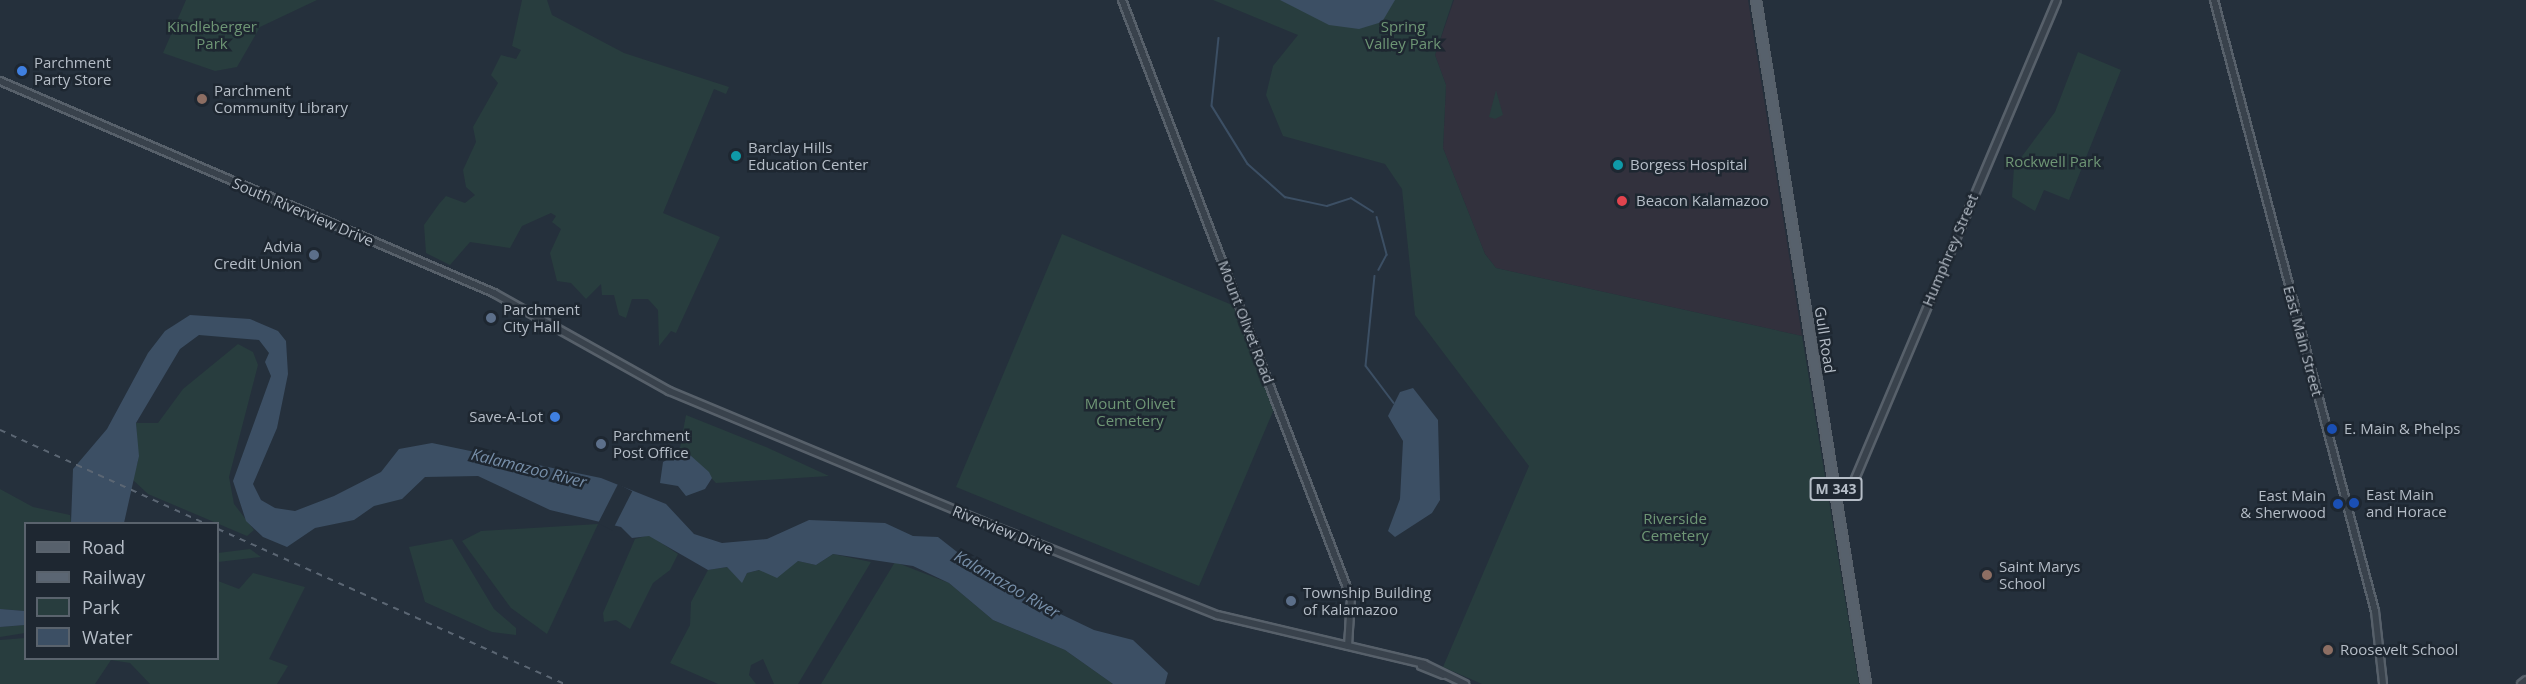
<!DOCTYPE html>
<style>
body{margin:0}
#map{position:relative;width:2526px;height:684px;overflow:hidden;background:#25303c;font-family:"Open Sans",sans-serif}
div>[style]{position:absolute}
.medical>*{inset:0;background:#32313d}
.green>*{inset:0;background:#283d3e}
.water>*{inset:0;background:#3c4f64}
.pier>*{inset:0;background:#25303c;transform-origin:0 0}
.stream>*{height:1.5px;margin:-0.75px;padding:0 0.75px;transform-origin:0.75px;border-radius:0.75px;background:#3c4f64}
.roads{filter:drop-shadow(2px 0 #57606a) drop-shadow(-2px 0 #57606a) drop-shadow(0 2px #57606a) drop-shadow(0 -2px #57606a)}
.minor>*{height:6px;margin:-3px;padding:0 3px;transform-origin:3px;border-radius:3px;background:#39424c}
.major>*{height:8px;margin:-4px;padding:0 4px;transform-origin:4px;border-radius:4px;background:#57616c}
.rail>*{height:1.5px;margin-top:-0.75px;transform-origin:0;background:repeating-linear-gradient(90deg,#5b6673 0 6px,transparent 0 12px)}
.dots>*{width:16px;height:16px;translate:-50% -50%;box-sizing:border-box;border:3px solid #1e2731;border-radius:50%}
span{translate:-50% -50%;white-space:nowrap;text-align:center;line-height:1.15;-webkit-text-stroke:5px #1e2731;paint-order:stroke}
.shield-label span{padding:2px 4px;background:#1e2731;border:2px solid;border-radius:4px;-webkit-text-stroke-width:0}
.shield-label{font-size:14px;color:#b5bdc7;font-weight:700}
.park-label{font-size:15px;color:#6e9675}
.poi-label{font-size:15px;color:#b5bdc7}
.left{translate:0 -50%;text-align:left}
.right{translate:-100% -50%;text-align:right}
.street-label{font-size:15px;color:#b5bdc7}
.water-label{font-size:16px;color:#778fa9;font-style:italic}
.legend{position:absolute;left:24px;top:522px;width:195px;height:138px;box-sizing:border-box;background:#1e2731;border:2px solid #5a636d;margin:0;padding:8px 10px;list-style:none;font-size:18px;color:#b5bdc7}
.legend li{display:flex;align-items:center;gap:12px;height:30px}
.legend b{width:30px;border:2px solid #5a636d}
</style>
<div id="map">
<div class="medical">
<div style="clip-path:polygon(1454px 0,1748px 0,1802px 336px,1496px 268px,1485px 254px,1443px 148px,1446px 85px,1435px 55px)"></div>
</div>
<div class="green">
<div style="clip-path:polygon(186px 0,317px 0,260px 27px,237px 67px,215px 71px,163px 53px)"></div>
<div style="clip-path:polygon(522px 0,547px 0,552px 15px,624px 53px,729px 87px,726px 94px,714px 89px,663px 213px,720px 237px,676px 333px,671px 331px,659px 346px,658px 310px,648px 299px,632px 299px,626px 318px,619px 315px,614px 295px,602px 295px,601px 284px,586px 299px,571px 283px,557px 281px,550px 253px,561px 229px,552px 222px,556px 216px,551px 213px,522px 226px,510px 248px,470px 242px,450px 265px,426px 253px,424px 225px,439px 204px,446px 196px,465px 203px,475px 195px,466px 187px,463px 170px,476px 142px,473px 127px,498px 83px,491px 75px,501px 55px,516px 59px,521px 50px,512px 46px)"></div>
<div style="clip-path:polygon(1213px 0,1453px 0,1435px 55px,1446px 85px,1443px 148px,1485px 254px,1496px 268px,1802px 336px,1859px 684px,1482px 684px,1443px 667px,1529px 466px,1415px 315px,1402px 189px,1385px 164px,1283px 136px,1266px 95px,1273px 66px,1298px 35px)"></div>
<div style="clip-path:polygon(2078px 52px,2121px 70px,2069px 200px,2044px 190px,2035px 211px,2012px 197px,2014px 167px,2055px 112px)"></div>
<div style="clip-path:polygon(1496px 90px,1503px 115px,1495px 119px,1489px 117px)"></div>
<div style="clip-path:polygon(1062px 234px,1237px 307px,1274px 409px,1199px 586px,956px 487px)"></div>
<div style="clip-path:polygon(238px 344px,253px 352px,258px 365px,229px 477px,234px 504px,254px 530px,247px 536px,148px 494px,131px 478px,138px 462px,136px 423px,158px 423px,183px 389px)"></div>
<div style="clip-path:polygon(686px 415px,766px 447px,829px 476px,716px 483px,690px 455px,679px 453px)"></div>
<div style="clip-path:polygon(0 489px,33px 507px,70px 515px,71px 523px,26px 524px,25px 611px,0 609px)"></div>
<div style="clip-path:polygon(598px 524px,547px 634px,511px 608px,462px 541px,481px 531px)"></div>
<div style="clip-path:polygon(649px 535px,678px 554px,670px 570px,653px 583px,630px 629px,616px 620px,604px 622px,603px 613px,635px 539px)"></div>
<div style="clip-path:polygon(452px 539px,494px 609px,516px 628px,516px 635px,492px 632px,425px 602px,409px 547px)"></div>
<div style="clip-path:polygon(250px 549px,261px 557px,218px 562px,218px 553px)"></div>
<div style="clip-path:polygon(833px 554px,871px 562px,798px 684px,774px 684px,763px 659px,751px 665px,749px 675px,756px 684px,718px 684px,670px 663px,690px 625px,691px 602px,708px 570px,727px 567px,742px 582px,747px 573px,798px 561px,816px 565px)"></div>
<div style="clip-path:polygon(895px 562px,949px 583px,993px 620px,1065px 650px,1113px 684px,821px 684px)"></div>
<div style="clip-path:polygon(253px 573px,305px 587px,269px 659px,288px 666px,277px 684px,150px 684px,130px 663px,111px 660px,95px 684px,0 684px,0 640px,25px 638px,26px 658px,218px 658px,218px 581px,239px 589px)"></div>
<div style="clip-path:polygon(25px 625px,25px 633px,0 637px,0 627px)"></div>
</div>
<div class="water">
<div style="clip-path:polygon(1280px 0,1395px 0,1382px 22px,1359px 29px,1329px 25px)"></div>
<div style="clip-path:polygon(190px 315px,250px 319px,278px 331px,286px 341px,288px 374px,277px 428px,253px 484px,261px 500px,275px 508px,295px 511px,334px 496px,381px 472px,399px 449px,432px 443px,601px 478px,666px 504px,694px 534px,722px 543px,767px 539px,809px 520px,885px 523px,913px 536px,938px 537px,998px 584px,1094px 630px,1133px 640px,1168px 673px,1165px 684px,1113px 684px,1065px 650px,993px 620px,949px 583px,913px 566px,833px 554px,816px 565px,798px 561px,777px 578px,759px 570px,747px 573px,742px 583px,727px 567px,708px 570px,649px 536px,632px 538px,621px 527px,550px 510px,478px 476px,425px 477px,402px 499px,374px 506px,354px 520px,315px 528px,287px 547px,263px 537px,246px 521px,233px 481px,271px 376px,265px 362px,269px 353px,259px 340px,199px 335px,180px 349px,136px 423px,139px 456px,124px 523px,71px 523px,73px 469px,107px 429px,148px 353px,165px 331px)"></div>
<div style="clip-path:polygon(1413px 388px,1438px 420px,1440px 500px,1432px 513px,1395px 537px,1388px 531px,1400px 499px,1403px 441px,1388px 416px,1400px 392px)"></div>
<div style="clip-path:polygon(679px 453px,690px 455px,709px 472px,712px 478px,705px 489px,686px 496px,678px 486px,660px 483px,663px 462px)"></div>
<div style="clip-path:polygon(0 609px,25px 611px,25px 625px,0 627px)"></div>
</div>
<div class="pier">
<div style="left:618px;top:484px;width:16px;height:44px;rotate:27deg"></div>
</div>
<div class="stream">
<div style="left:1219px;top:38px;width:68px;rotate:95.9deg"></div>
<div style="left:1212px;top:106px;width:68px;rotate:58.2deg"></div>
<div style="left:1248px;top:164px;width:50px;rotate:41.7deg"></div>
<div style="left:1285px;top:197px;width:43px;rotate:12.1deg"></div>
<div style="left:1327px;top:206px;width:25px;rotate:-18deg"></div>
<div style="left:1351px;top:198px;width:26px;rotate:32deg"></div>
<div style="left:1377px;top:217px;width:39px;rotate:75deg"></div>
<div style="left:1387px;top:255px;width:17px;rotate:118deg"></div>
<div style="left:1375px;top:276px;width:90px;rotate:95.7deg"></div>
<div style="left:1366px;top:366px;width:46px;rotate:52.9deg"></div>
</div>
<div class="roads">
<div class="minor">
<div style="left:1122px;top:0;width:640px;rotate:69.05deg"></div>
<div style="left:1351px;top:598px;width:48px;rotate:93.6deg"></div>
<div style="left:2214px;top:0;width:632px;rotate:75.24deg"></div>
<div style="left:2375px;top:611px;width:73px;rotate:83.7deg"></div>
<div style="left:0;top:81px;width:538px;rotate:23.23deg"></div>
<div style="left:494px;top:293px;width:201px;rotate:29.2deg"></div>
<div style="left:669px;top:391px;width:340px;rotate:22.6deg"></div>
<div style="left:983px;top:522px;width:252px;rotate:21.7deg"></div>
<div style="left:1217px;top:615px;width:213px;rotate:13.3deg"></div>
<div style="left:1424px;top:664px;width:46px;rotate:26deg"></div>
<div style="left:1836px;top:491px;width:17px;rotate:-17deg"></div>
<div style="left:1852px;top:486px;width:527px;rotate:-67.13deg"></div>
<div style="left:1421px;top:666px;width:24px;rotate:22deg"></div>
<div style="left:2521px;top:684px;width:6px;rotate:-39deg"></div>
</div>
<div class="major">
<div style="left:1756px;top:0;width:693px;rotate:80.86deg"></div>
</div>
</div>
<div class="rail">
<div style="left:0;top:430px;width:226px;rotate:24.5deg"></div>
<div style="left:218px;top:529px;width:379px;rotate:24.1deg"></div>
</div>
<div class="dots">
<div style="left:22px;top:71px;background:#3f7fe0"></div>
<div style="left:202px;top:99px;background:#8d6e63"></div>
<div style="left:736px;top:156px;background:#0f9aa8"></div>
<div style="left:1618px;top:165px;background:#0f9aa8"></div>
<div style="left:1622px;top:201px;background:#e0444e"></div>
<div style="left:314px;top:255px;background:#5c6f8a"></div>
<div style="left:491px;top:318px;background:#5c6f8a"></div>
<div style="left:555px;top:417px;background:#3f7fe0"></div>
<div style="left:2332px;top:429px;background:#1a4fb4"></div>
<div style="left:601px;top:444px;background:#5c6f8a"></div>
<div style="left:2354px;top:503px;background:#1a4fb4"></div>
<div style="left:2338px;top:504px;background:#1a4fb4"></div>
<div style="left:1987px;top:575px;background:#8d6e63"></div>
<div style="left:1291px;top:601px;background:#5c6f8a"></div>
<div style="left:2328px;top:650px;background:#8d6e63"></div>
</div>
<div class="shield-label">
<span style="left:1836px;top:489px">M 343</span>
</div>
<div class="park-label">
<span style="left:212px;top:35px">Kindleberger<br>Park</span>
<span style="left:1403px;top:35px">Spring<br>Valley Park</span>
<span style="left:2053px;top:162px">Rockwell Park</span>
<span style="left:1130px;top:412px">Mount Olivet<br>Cemetery</span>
<span style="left:1675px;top:527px">Riverside<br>Cemetery</span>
</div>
<div class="poi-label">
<span class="left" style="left:34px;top:71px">Parchment<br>Party Store</span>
<span class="left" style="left:214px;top:99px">Parchment<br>Community Library</span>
<span class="left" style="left:748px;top:156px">Barclay Hills<br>Education Center</span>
<span class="left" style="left:1630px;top:165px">Borgess Hospital</span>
<span class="left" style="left:1636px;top:201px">Beacon Kalamazoo</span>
<span class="right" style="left:302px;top:255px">Advia<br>Credit Union</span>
<span class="left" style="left:503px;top:318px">Parchment<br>City Hall</span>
<span class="right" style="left:543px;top:417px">Save-A-Lot</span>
<span class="left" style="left:2344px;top:429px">E. Main &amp; Phelps</span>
<span class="left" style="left:613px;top:444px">Parchment<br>Post Office</span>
<span class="left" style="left:2366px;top:503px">East Main<br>and Horace</span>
<span class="right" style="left:2326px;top:504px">East Main<br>&amp; Sherwood</span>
<span class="left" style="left:1999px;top:575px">Saint Marys<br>School</span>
<span class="left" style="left:1303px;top:601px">Township Building<br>of Kalamazoo</span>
<span class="left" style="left:2340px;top:650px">Roosevelt School</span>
</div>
<div class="street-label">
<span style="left:303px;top:212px;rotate:23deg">South Riverview Drive</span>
<span style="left:1950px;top:250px;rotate:-67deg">Humphrey Street</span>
<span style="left:1246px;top:322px;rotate:69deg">Mount Olivet Road</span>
<span style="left:1825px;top:340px;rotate:81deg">Gull Road</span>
<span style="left:2303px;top:341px;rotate:75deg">East Main Street</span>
<span style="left:1003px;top:530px;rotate:22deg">Riverview Drive</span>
</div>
<div class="water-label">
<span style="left:529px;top:468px;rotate:14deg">Kalamazoo River</span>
<span style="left:1007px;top:584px;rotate:30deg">Kalamazoo River</span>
</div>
<ul class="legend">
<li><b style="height:8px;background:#57616c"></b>Road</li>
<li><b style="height:8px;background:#5b6673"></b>Railway</li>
<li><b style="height:16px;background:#283d3e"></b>Park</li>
<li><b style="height:16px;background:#3c4f64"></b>Water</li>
</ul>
</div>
